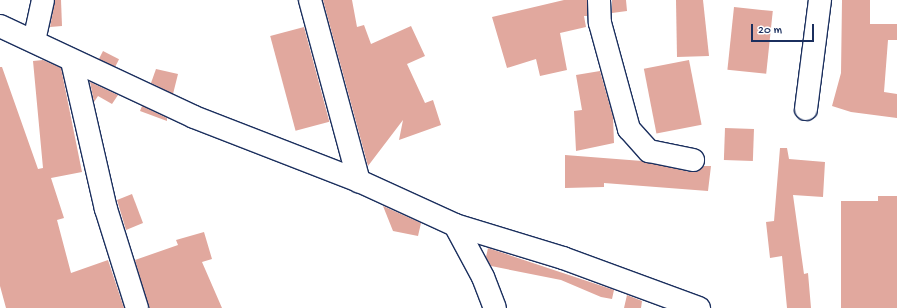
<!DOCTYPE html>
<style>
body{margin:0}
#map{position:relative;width:897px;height:308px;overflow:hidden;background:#fff;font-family:"Gochi Hand",sans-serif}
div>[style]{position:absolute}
.building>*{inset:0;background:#e1a89e;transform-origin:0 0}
.roads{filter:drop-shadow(1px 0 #1b2f5e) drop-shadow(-1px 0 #1b2f5e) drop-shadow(0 1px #1b2f5e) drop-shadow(0 -1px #1b2f5e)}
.minor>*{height:22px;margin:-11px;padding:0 11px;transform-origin:11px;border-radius:11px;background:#fff}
span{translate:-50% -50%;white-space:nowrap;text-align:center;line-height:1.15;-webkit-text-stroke:3.5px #fff;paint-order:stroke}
.scale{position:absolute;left:751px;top:24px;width:63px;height:18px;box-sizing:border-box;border:2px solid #1b2f5e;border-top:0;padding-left:5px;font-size:12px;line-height:14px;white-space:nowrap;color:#1b2f5e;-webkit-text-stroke:3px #fff;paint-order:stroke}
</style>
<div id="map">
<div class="building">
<div style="clip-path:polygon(55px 0,61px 0,62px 26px,50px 27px)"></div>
<div style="clip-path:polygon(323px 0,352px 0,357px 27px,364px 25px,371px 44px,411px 26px,425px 56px,407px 64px,425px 103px,433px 100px,441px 125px,399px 140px,403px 120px,368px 166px)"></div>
<div style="clip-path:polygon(564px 0,587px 0,587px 16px,584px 16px,586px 27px,560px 33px,567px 70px,540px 76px,536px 59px,507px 68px,492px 17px)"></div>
<div style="clip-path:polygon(612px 0,626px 0,627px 11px,612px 13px)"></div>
<div style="clip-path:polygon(676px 0,703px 0,709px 56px,677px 57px)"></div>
<div style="clip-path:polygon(842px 0,870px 0,870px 24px,897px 24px,897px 40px,888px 40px,884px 92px,897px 94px,897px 118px,851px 112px,832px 106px,841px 73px)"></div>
<div style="left:734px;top:7px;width:39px;height:63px;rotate:6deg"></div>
<div style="left:304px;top:27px;width:98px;height:35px;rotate:75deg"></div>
<div style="left:103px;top:51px;width:18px;height:9px;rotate:27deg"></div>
<div style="clip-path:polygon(43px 60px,61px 68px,82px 172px,51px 178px,64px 218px,57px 220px,71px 273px,108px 260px,124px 308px,6px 308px,0 286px,0 67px,2px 67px,38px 169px,43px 168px,33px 61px)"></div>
<div style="left:689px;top:60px;width:66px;height:46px;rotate:79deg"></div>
<div style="clip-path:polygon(156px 69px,178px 74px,173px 94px,151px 83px)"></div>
<div style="clip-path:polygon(600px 71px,613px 117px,614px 143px,576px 151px,574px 111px,582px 110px,576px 75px)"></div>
<div style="clip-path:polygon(90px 82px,118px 95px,112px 104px,98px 96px,94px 102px)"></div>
<div style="clip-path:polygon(142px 106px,167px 118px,167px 121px,140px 111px)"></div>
<div style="left:725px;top:128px;width:29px;height:32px;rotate:2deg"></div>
<div style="clip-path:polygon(780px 148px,787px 148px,789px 159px,825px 162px,823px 197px,793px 195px,804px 274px,808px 273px,811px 308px,787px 308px,782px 256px,770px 258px,766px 222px,774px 221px)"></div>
<div style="clip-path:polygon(565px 155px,642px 161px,690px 172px,697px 172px,704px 166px,711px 166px,708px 191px,604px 183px,604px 187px,565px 188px)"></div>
<div style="clip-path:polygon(132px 194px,143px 223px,126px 230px,117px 200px)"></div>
<div style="clip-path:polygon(878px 196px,897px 196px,897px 308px,841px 308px,841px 201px,878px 201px)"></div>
<div style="clip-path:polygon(383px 206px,421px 223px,418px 236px,393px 231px)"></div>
<div style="clip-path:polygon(204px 232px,212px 259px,202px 262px,222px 308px,149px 308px,135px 260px,178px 245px,176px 240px)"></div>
<div style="clip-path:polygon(488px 248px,614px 290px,612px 299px,601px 297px,561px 280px,491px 266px,486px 257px)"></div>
<div style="clip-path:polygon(627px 295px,642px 301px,641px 308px,624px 308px)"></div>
</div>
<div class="roads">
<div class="minor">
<div style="left:310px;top:0;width:188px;rotate:74.9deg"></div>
<div style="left:599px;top:0;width:23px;rotate:88deg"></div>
<div style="left:600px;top:23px;width:110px;rotate:74.7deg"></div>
<div style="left:629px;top:129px;width:30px;rotate:48deg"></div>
<div style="left:649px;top:151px;width:45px;rotate:11.6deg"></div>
<div style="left:0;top:26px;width:214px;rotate:25.1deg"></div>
<div style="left:194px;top:117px;width:177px;rotate:21.2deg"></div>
<div style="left:359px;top:181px;width:106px;rotate:24.6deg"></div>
<div style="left:455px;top:225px;width:113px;rotate:17deg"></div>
<div style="left:563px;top:258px;width:145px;rotate:20.2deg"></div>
<div style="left:34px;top:41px;width:42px;rotate:-77.6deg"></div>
<div style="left:72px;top:61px;width:152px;rotate:77.1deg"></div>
<div style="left:106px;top:209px;width:104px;rotate:72.6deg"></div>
<div style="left:806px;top:109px;width:110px;rotate:-82.7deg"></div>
<div style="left:455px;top:225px;width:59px;rotate:61.7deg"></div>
<div style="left:483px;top:277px;width:33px;rotate:69deg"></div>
</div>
</div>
<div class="scale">20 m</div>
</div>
